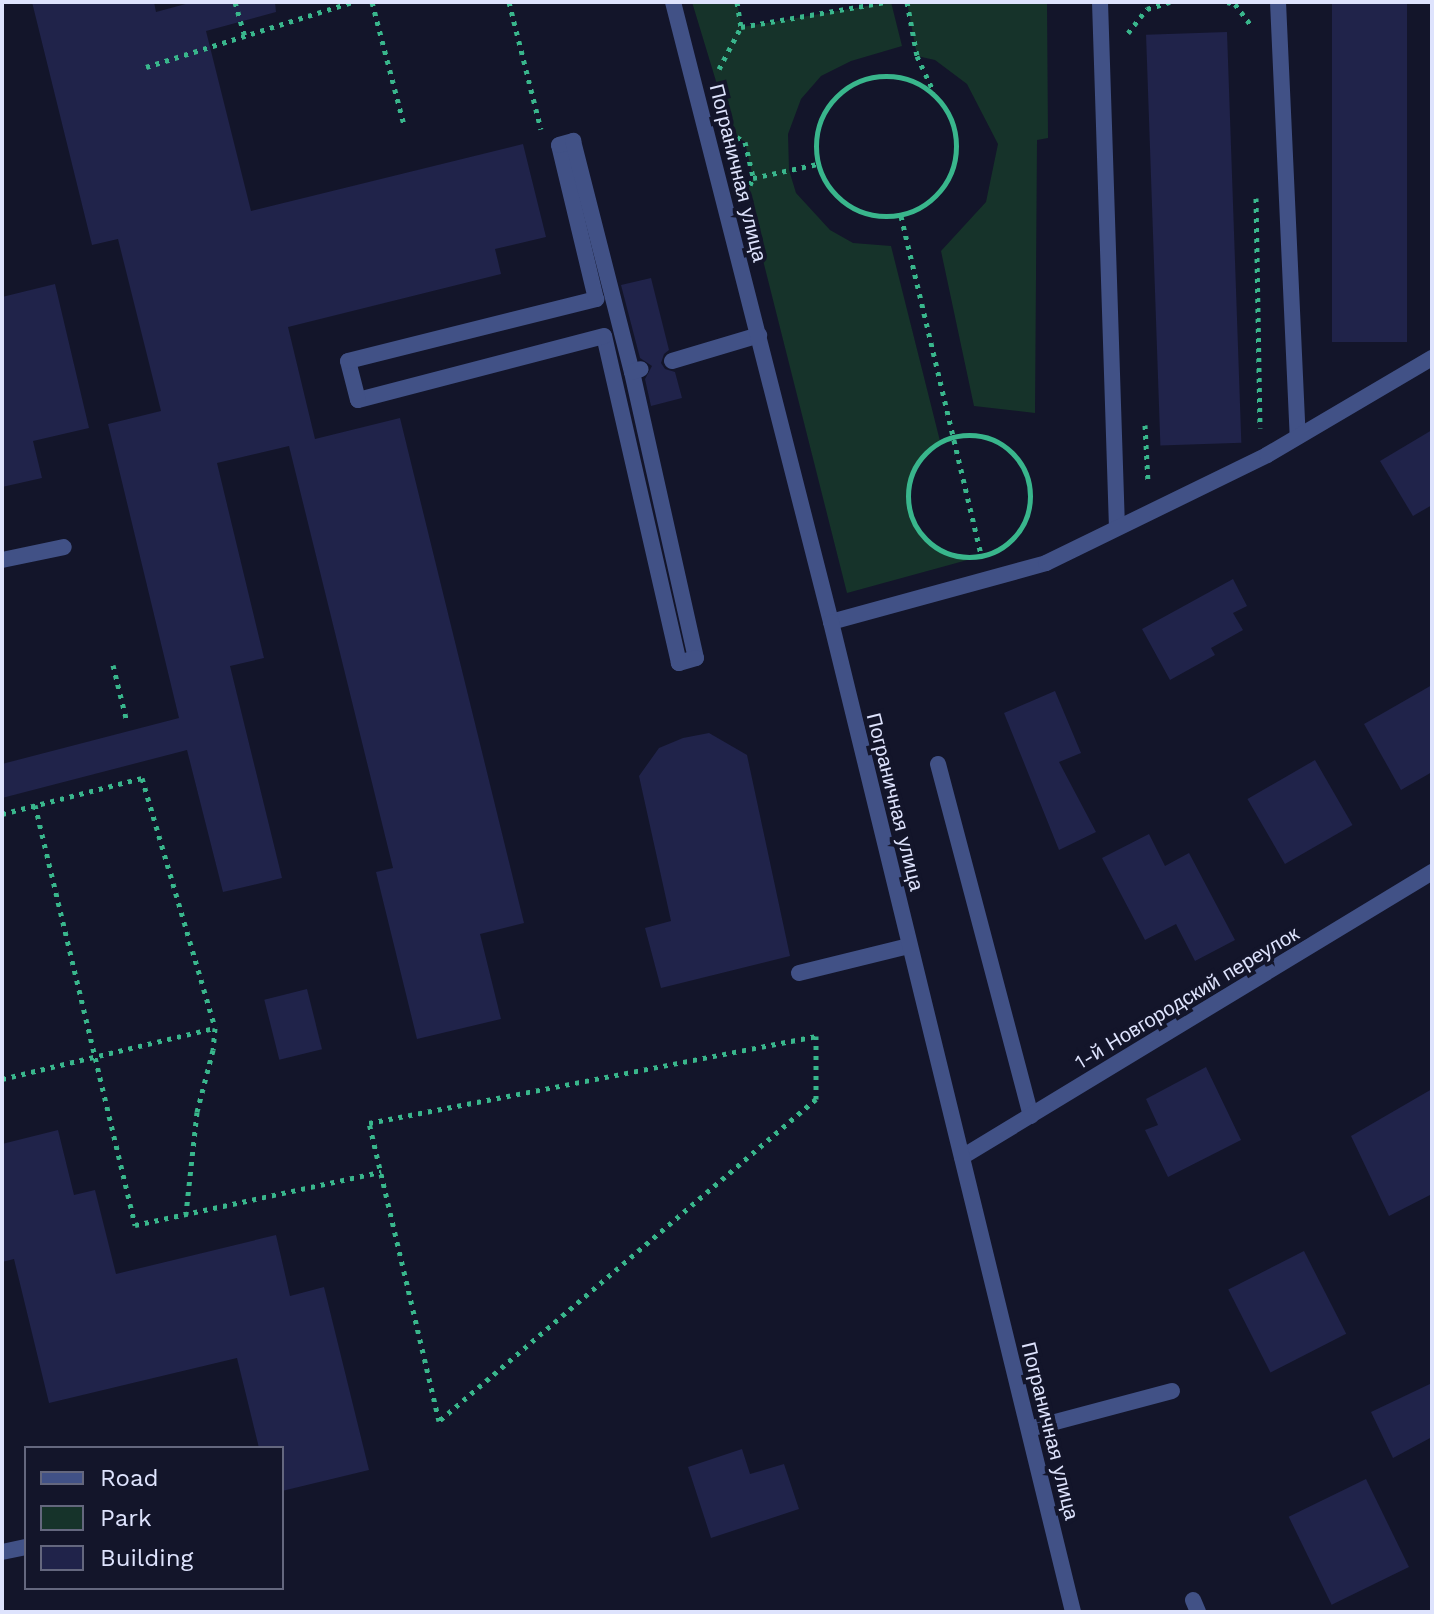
<!DOCTYPE html>
<meta charset="utf-8">
<style>
body{margin:0}
#map{position:relative;width:1434px;height:1614px;overflow:hidden;background:#13152a;font-family:"Work Sans",sans-serif}
div>[style]{position:absolute}
.green>*{inset:0;background:#16332a}
.building>*{inset:0;background:#20234a;transform-origin:0 0}
.path>*{height:5px;margin-top:-2.5px;transform-origin:0;background:repeating-linear-gradient(90deg,#39b68c 0 4px,transparent 0 10px)}
.path>.ring{margin:-2.5px;padding:0;box-sizing:content-box;background:none;border:5px solid #39b68c;border-radius:50%}
.service>*{height:16px;margin:-8px;padding:0 8px;transform-origin:8px;border-radius:8px;background:#415186}
.minor>*{height:16px;margin:-8px;padding:0 8px;transform-origin:8px;border-radius:8px;background:#415186}
.tertiary>*{height:16px;margin:-8px;padding:0 8px;transform-origin:8px;border-radius:8px;background:#415186}
span{translate:-50% -50%;white-space:nowrap;text-align:center;line-height:1.15;-webkit-text-stroke:8px #13152a;paint-order:stroke}
.street-label{font-size:20px;color:#dee3fd}
.frame{position:absolute;inset:0;border:4px solid #dee3fd;pointer-events:none}
.legend{position:absolute;left:24px;top:1446px;width:260px;height:144px;box-sizing:border-box;background:#13152a;border:2px solid #64677e;margin:0;padding:10px 14px;list-style:none;font-size:24px;color:#dee3fd}
.legend li{display:flex;align-items:center;gap:16px;height:40px}
.legend b{width:40px;border:2px solid #64677e}
</style>
<div id="map">
<div class="green">
<div style="clip-path:polygon(692px 2px,737px 2px,742px 27px,891px 2px,902px 46px,851px 61px,821px 76px,801px 99px,788px 134px,789px 170px,796px 193px,830px 230px,853px 243px,891px 246px,940px 441px,924px 453px,913px 469px,908px 488px,909px 507px,915px 526px,927px 541px,943px 552px,962px 557px,982px 556px,847px 593px,746px 193px,753px 178px,745px 142px,732px 134px)"></div>
<div style="clip-path:polygon(907px 2px,1047px 2px,1048px 138px,1037px 140px,1035px 413px,974px 406px,941px 251px,986px 202px,998px 144px,967px 84px,935px 60px,917px 56px)"></div>
</div>
<div class="building">
<div style="clip-path:polygon(32px 2px,154px 2px,156px 12px,193px 2px,275px 2px,276px 12px,206px 31px,251px 211px,523px 144px,546px 237px,495px 249px,501px 274px,288px 327px,315px 439px,400px 418px,524px 923px,480px 934px,501px 1019px,417px 1039px,376px 872px,393px 868px,289px 446px,217px 463px,264px 658px,230px 666px,282px 878px,223px 892px,187px 750px,2px 798px,2px 764px,179px 718px,108px 424px,161px 411px,118px 239px,92px 245px)"></div>
<div style="left:1332px;top:2px;width:75px;height:340px"></div>
<div style="left:1227px;top:32px;width:411px;height:81px;rotate:88deg"></div>
<div style="clip-path:polygon(651px 278px,669px 350px,664px 354px,661px 363px,665px 369px,675px 372px,682px 398px,651px 406px,645px 379px,652px 366px,640px 358px,621px 285px)"></div>
<div style="clip-path:polygon(55px 284px,89px 428px,33px 441px,42px 478px,2px 487px,2px 297px)"></div>
<div style="clip-path:polygon(1432px 430px,1432px 505px,1413px 516px,1380px 461px)"></div>
<div style="clip-path:polygon(1233px 579px,1247px 606px,1233px 613px,1243px 630px,1211px 648px,1215px 655px,1170px 680px,1142px 629px)"></div>
<div style="clip-path:polygon(1432px 685px,1432px 772px,1401px 790px,1364px 724px)"></div>
<div style="clip-path:polygon(1055px 691px,1081px 753px,1059px 762px,1096px 832px,1059px 850px,1004px 713px)"></div>
<div style="clip-path:polygon(709px 733px,747px 755px,790px 956px,661px 988px,645px 928px,671px 921px,639px 776px,659px 748px,683px 738px)"></div>
<div style="left:1315px;top:760px;width:75px;height:78px;rotate:60deg"></div>
<div style="clip-path:polygon(1149px 834px,1165px 866px,1189px 853px,1235px 940px,1195px 961px,1176px 924px,1145px 940px,1102px 858px)"></div>
<div style="left:307px;top:989px;width:62px;height:44px;rotate:76deg"></div>
<div style="clip-path:polygon(1206px 1067px,1241px 1140px,1168px 1177px,1145px 1130px,1158px 1125px,1146px 1099px)"></div>
<div style="clip-path:polygon(1432px 1089px,1432px 1194px,1389px 1216px,1351px 1136px)"></div>
<div style="clip-path:polygon(58px 1130px,74px 1195px,95px 1190px,116px 1274px,276px 1235px,290px 1296px,324px 1287px,369px 1470px,282px 1491px,282px 1448px,259px 1448px,237px 1358px,49px 1403px,14px 1259px,2px 1262px,2px 1144px)"></div>
<div style="left:1304px;top:1251px;width:93px;height:85px;rotate:63deg"></div>
<div style="clip-path:polygon(1432px 1383px,1432px 1437px,1393px 1458px,1371px 1412px)"></div>
<div style="clip-path:polygon(742px 1449px,750px 1474px,784px 1464px,799px 1509px,711px 1538px,688px 1467px)"></div>
<div style="left:1366px;top:1479px;width:98px;height:86px;rotate:64deg"></div>
</div>
<div class="path">
<div style="left:235px;top:2px;width:37px;rotate:74deg"></div>
<div style="left:372px;top:2px;width:127px;rotate:75.4deg"></div>
<div style="left:509px;top:2px;width:131px;rotate:75.9deg"></div>
<div style="left:737px;top:2px;width:25px;rotate:81deg"></div>
<div style="left:907px;top:2px;width:55px;rotate:79.5deg"></div>
<div style="left:917px;top:56px;width:40px;rotate:65deg"></div>
<div style="left:1227px;top:2px;width:8px;rotate:14deg"></div>
<div style="left:1235px;top:4px;width:26px;rotate:53deg"></div>
<div style="left:1128px;top:33px;width:31px;rotate:-52deg"></div>
<div style="left:1147px;top:9px;width:24px;rotate:-17deg"></div>
<div style="left:146px;top:67px;width:216px;rotate:-17.5deg"></div>
<div style="left:719px;top:69px;width:47px;rotate:-62.4deg"></div>
<div style="left:741px;top:27px;width:146px;rotate:-9.8deg"></div>
<div class="ring" style="left:816px;top:76px;width:135px;height:135px"></div>
<div style="left:737px;top:137px;width:9px;rotate:32deg"></div>
<div style="left:745px;top:142px;width:37px;rotate:77deg"></div>
<div style="left:750px;top:185px;width:8px;rotate:-67deg"></div>
<div style="left:753px;top:178px;width:66px;rotate:-12.3deg"></div>
<div style="left:1256px;top:198px;width:230px;rotate:89deg"></div>
<div style="left:901px;top:216px;width:348px;rotate:76.7deg"></div>
<div style="left:1145px;top:425px;width:58px;rotate:87deg"></div>
<div class="ring" style="left:908px;top:435px;width:117px;height:117px"></div>
<div style="left:113px;top:665px;width:59px;rotate:76.2deg"></div>
<div style="left:35px;top:805px;width:432px;rotate:76.6deg"></div>
<div style="left:135px;top:1225px;width:252px;rotate:-12.2deg"></div>
<div style="left:2px;top:814px;width:145px;rotate:-14.4deg"></div>
<div style="left:142px;top:778px;width:260px;rotate:73.7deg"></div>
<div style="left:215px;top:1028px;width:22px;rotate:95deg"></div>
<div style="left:213px;top:1050px;width:64px;rotate:104.5deg"></div>
<div style="left:197px;top:1112px;width:103px;rotate:96.2deg"></div>
<div style="left:816px;top:1036px;width:63px;rotate:90deg"></div>
<div style="left:816px;top:1099px;width:496px;rotate:139.5deg"></div>
<div style="left:439px;top:1421px;width:306px;rotate:-103.2deg"></div>
<div style="left:369px;top:1123px;width:455px;rotate:-11deg"></div>
<div style="left:2px;top:1079px;width:219px;rotate:-13.5deg"></div>
</div>
<div class="service">
<div style="left:672px;top:361px;width:91px;rotate:-16.6deg"></div>
<div style="left:632px;top:372px;width:293px;rotate:77.4deg"></div>
<div style="left:696px;top:658px;width:18px;rotate:164deg"></div>
<div style="left:679px;top:663px;width:335px;rotate:-102.9deg"></div>
<div style="left:604px;top:336px;width:254px;rotate:165.4deg"></div>
<div style="left:358px;top:400px;width:40px;rotate:-104.4deg"></div>
<div style="left:348px;top:361px;width:256px;rotate:-14deg"></div>
<div style="left:596px;top:299px;width:158px;rotate:-103.5deg"></div>
<div style="left:559px;top:145px;width:15px;rotate:-16deg"></div>
<div style="left:573px;top:141px;width:238px;rotate:75.7deg"></div>
<div style="left:632px;top:372px;width:9px;rotate:-18deg"></div>
<div style="left:2px;top:560px;width:63px;rotate:-11.8deg"></div>
<div style="left:938px;top:764px;width:364px;rotate:75.2deg"></div>
<div style="left:799px;top:973px;width:113px;rotate:-13.8deg"></div>
<div style="left:1029px;top:1429px;width:148px;rotate:-14.9deg"></div>
<div style="left:2px;top:1552px;width:25px;rotate:-12deg"></div>
<div style="left:1193px;top:1600px;width:13px;rotate:67deg"></div>
</div>
<div class="minor">
<div style="left:1100px;top:2px;width:525px;rotate:88.15deg"></div>
<div style="left:1278px;top:2px;width:435px;rotate:87.4deg"></div>
<div style="left:831px;top:622px;width:223px;rotate:-15.3deg"></div>
<div style="left:1046px;top:563px;width:246px;rotate:-26deg"></div>
<div style="left:1267px;top:455px;width:191px;rotate:-30.5deg"></div>
<div style="left:962px;top:1157px;width:550px;rotate:-31.23deg"></div>
</div>
<div class="tertiary">
<div style="left:673px;top:2px;width:640px;rotate:75.7deg"></div>
<div style="left:831px;top:622px;width:1019px;rotate:76.26deg"></div>
</div>
<div class="street-label">
<span style="left:738px;top:173px;rotate:76deg">Пограничная улица</span>
<span style="left:895px;top:802px;rotate:76deg">Пограничная улица</span>
<span style="left:1187px;top:998px;rotate:-31deg">1-й Новгородский переулок</span>
<span style="left:1050px;top:1431px;rotate:76deg">Пограничная улица</span>
</div>
<div class="frame"></div>
<ul class="legend">
<li><b style="height:10px;background:#415186"></b>Road</li>
<li><b style="height:22px;background:#16332a"></b>Park</li>
<li><b style="height:22px;background:#20234a"></b>Building</li>
</ul>
</div>
